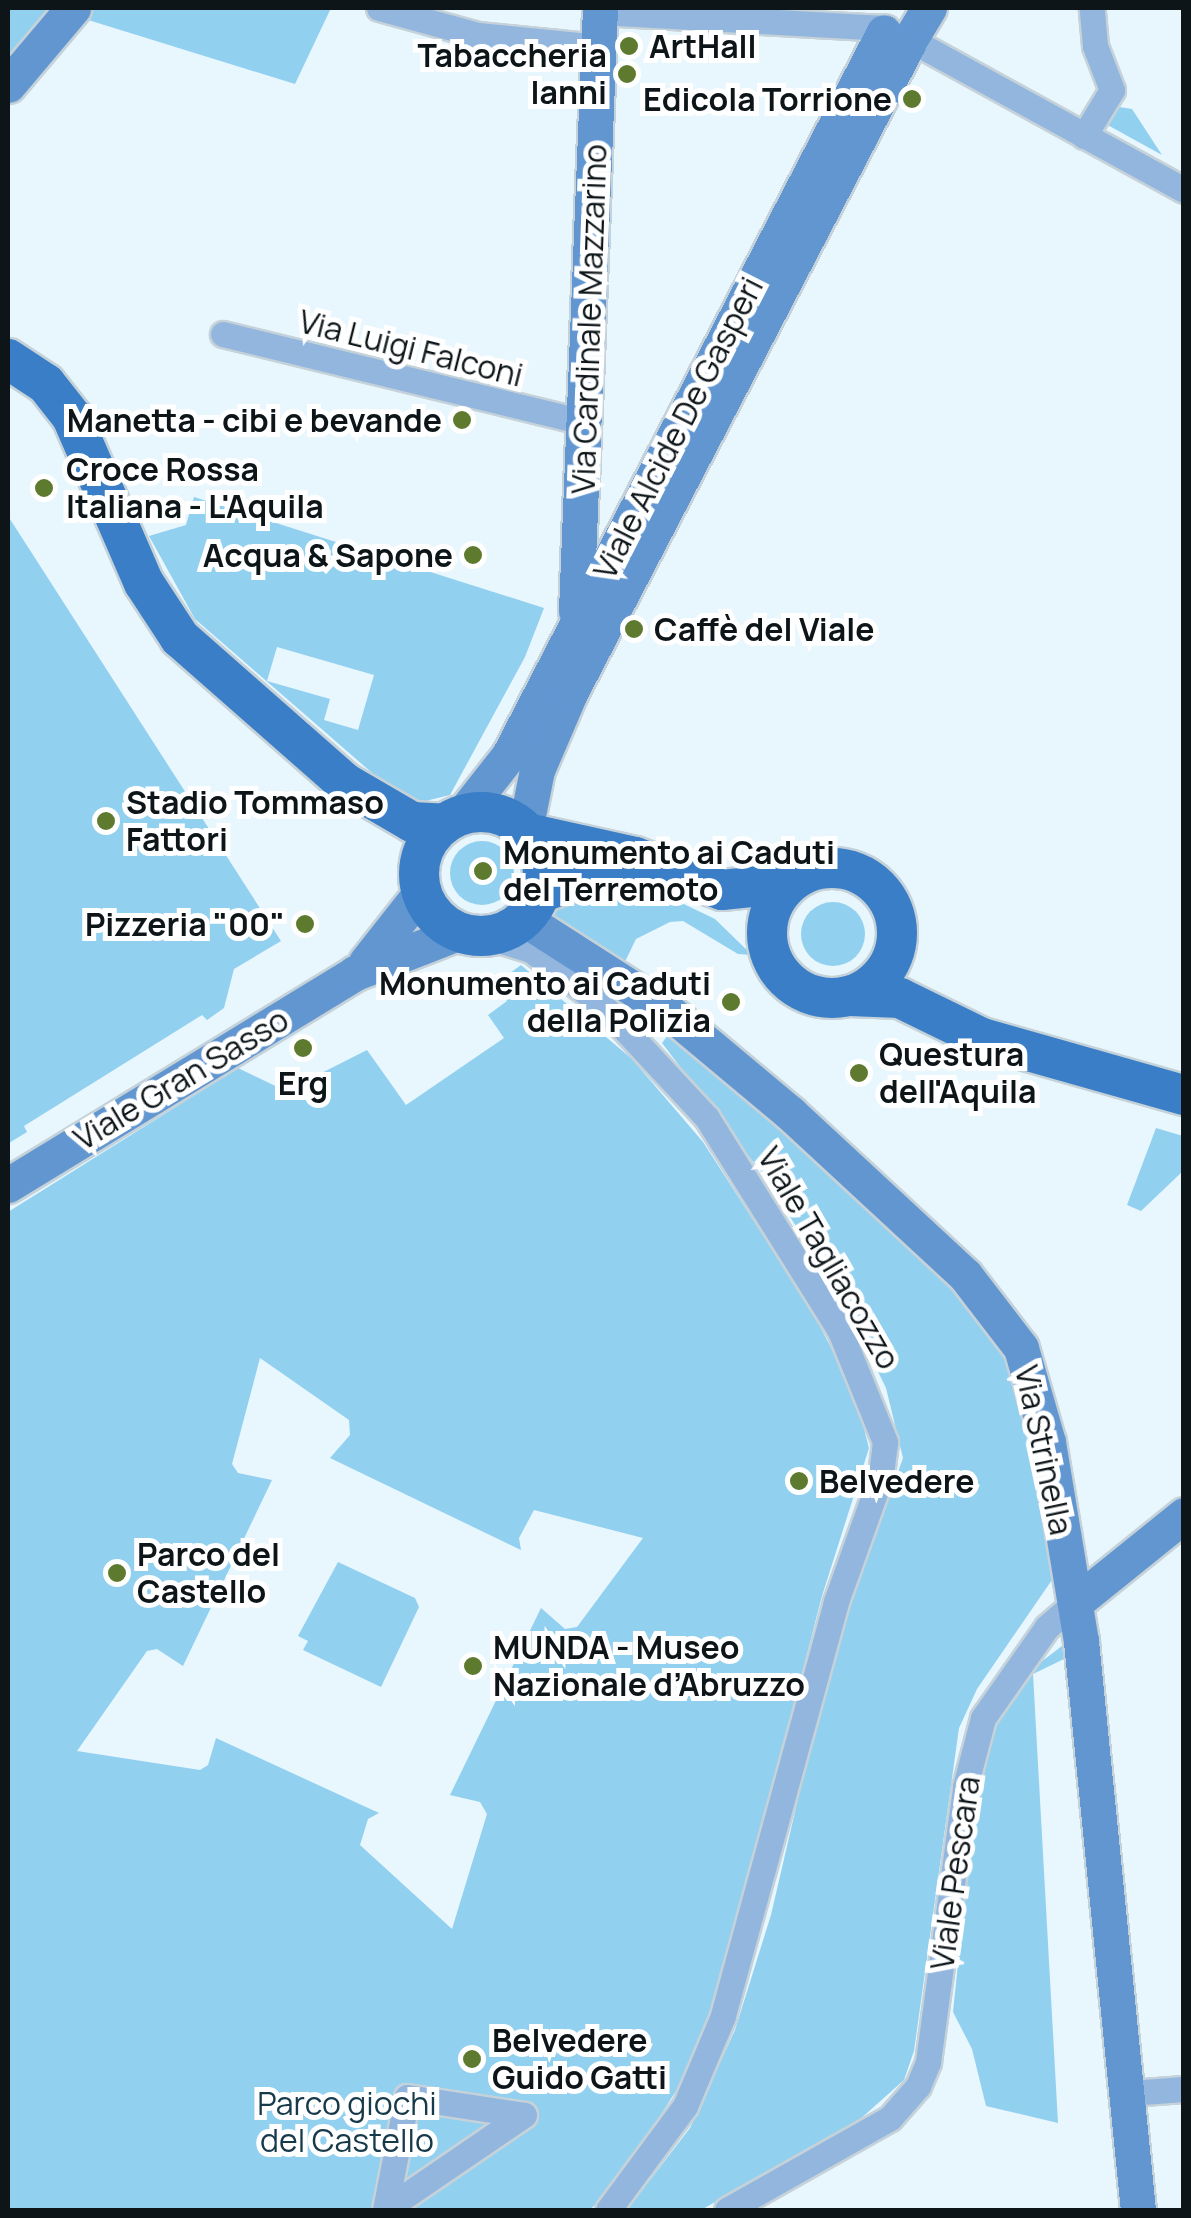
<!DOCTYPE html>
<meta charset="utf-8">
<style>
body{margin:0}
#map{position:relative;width:1191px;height:2218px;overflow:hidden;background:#e8f6fe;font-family:Manrope,sans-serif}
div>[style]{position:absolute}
.green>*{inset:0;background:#92d0f0}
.round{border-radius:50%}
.roads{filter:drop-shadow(2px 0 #c5d2d9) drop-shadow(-2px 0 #c5d2d9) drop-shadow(0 2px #c5d2d9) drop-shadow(0 -2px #c5d2d9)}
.street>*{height:25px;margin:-12.5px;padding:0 12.5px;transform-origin:12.5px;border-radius:12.5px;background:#92b6de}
.secondary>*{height:35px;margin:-17.5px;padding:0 17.5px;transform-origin:17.5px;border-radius:17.5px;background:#6196d1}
.primary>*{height:40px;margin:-20px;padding:0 20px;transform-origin:20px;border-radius:20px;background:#397ec7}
.primary>.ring{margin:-20px;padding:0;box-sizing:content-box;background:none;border:40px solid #397ec7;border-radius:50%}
.dots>*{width:28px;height:28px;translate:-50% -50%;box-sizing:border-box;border:5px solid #fff;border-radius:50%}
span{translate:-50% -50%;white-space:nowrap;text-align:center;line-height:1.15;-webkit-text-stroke:10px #fff;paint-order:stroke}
.poi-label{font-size:32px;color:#0d1519;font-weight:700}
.left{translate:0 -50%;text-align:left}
.right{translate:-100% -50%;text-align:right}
.street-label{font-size:32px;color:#0d1519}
.park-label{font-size:32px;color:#173a4b}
.frame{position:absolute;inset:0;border:10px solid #0d1519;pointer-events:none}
</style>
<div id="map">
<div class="green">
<div style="clip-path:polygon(8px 8px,49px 8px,8px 57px)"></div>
<div style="clip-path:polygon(94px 8px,331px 8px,295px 84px,85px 19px)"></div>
<div style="clip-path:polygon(1119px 107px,1132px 109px,1162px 155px,1104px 123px)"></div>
<div style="clip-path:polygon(evenodd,194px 497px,544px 608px,525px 657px,450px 795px,409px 805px,195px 619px,149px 536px,186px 525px,194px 497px,277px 647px,374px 675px,358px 730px,324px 720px,330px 699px,267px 681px,277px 647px)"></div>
<div style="clip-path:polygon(8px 516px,281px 941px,234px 969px,224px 1008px,207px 1020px,202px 1015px,24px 1126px,27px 1132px,9px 1143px)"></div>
<div class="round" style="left:450px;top:841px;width:64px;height:64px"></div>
<div style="clip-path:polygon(642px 884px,715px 919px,752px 955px,738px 954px,683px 921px,670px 922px,636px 939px,619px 974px,552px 913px,557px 895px)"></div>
<div class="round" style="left:801px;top:902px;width:64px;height:64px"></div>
<div style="clip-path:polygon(evenodd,521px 965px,632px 1059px,703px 1142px,813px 1313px,855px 1394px,869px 1448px,822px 1596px,721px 1986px,683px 2080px,620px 2179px,590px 2210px,8px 2210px,8px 1212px,238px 1068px,286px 1091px,367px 1050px,406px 1105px,504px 1038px,488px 1015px,507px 1001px,495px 984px,521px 965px,260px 1358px,349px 1420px,350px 1435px,330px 1458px,521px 1550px,519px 1538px,534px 1510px,643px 1538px,577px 1627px,565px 1629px,541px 1608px,450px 1795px,480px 1802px,487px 1814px,452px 1929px,360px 1845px,368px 1819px,379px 1813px,216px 1738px,208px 1765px,200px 1770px,77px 1751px,147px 1651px,157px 1649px,183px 1666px,272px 1480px,238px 1473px,232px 1464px,260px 1358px)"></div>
<div style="clip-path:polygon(668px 1035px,874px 1205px,955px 1283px,1002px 1348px,1023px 1400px,1054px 1577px,977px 1689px,959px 1728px,914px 2051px,904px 2080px,858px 2121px,701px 2210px,627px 2210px,690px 2128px,735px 2030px,771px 1915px,830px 1661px,903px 1458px,886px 1388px,846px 1306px,767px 1180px,662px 1043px)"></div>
<div style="clip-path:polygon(1156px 1128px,1183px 1136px,1183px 1171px,1141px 1211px,1127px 1205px)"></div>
<div style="clip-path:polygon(338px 1562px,415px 1598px,419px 1607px,381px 1687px,303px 1650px,308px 1641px,298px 1636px)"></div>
<div style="clip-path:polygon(1062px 1646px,1064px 1659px,1033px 1674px,1058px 2123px,986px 2106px,972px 2049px,953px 2012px,973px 1819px,991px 1722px,1033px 1668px)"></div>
</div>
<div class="roads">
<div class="street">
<div style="left:379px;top:8px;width:103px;rotate:15.3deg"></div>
<div style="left:478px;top:35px;width:121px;rotate:5.7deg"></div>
<div style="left:600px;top:12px;width:285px;rotate:3.2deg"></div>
<div style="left:911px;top:40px;width:311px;rotate:28.8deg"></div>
<div style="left:1084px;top:136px;width:54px;rotate:-58.7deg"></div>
<div style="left:1112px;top:90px;width:47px;rotate:-111.1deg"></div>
<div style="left:1095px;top:46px;width:38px;rotate:-95deg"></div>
<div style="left:223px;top:334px;width:373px;rotate:13.7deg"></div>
<div style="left:486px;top:936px;width:47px;rotate:17.3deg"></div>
<div style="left:531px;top:950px;width:90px;rotate:37.8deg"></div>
<div style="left:602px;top:1005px;width:154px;rotate:47.1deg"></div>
<div style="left:707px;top:1118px;width:251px;rotate:58deg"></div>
<div style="left:840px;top:1331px;width:120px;rotate:67.9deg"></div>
<div style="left:885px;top:1442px;width:34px;rotate:97deg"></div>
<div style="left:881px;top:1476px;width:134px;rotate:109.7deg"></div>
<div style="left:836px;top:1602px;width:429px;rotate:105.3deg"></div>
<div style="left:723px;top:2016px;width:98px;rotate:112.9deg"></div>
<div style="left:685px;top:2106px;width:129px;rotate:126.5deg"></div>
<div style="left:1129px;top:2093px;width:55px;rotate:-4.2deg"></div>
<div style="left:386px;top:2209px;width:167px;rotate:-34.3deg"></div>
<div style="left:385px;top:2210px;width:115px;rotate:-79deg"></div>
<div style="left:407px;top:2097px;width:118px;rotate:8.7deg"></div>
<div style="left:727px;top:2210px;width:187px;rotate:-29.4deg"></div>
<div style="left:890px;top:2118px;width:43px;rotate:-48.8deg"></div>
<div style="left:918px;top:2086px;width:26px;rotate:-67deg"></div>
<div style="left:928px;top:2062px;width:277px;rotate:-82.3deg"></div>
<div style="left:965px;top:1787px;width:71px;rotate:-75.4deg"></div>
<div style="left:983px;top:1718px;width:111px;rotate:-54.9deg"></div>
<div style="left:1047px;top:1627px;width:37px;rotate:-41deg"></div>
</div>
<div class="secondary">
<div style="left:912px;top:36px;width:33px;rotate:-59deg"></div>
<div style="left:8px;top:85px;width:101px;rotate:-49.8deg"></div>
<div style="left:576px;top:611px;width:603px;rotate:-87.72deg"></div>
<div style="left:461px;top:816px;width:78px;rotate:-51.8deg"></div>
<div style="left:509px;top:755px;width:814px;rotate:-62.59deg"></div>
<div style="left:525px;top:830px;width:61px;rotate:-78.7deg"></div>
<div style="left:537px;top:770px;width:84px;rotate:-66.8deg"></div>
<div style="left:570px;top:693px;width:732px;rotate:-62.49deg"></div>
<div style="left:524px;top:919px;width:171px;rotate:32.6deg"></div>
<div style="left:668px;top:1011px;width:159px;rotate:39.9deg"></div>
<div style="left:790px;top:1113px;width:238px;rotate:42.8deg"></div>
<div style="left:965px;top:1275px;width:92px;rotate:52.5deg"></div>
<div style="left:1021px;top:1348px;width:98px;rotate:74deg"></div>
<div style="left:1048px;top:1442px;width:202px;rotate:80.6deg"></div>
<div style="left:1081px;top:1641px;width:572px;rotate:84.28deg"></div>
<div style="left:366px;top:962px;width:90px;rotate:-51.7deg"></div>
<div style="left:8px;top:1185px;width:407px;rotate:-31.4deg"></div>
<div style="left:355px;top:973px;width:113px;rotate:-21.3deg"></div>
<div style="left:1075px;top:1603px;width:140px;rotate:-38.9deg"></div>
</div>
<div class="primary">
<div style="left:8px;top:359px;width:45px;rotate:33.3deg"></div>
<div style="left:46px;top:384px;width:42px;rotate:51.8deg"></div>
<div style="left:72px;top:417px;width:181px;rotate:66.6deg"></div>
<div style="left:144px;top:583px;width:66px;rotate:56.8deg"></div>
<div style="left:180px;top:638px;width:220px;rotate:41.3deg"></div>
<div style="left:345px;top:783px;width:78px;rotate:30.2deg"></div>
<div style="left:412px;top:822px;width:33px;rotate:3deg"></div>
<div class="ring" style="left:419px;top:812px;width:84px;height:84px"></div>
<div style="left:527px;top:833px;width:111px;rotate:12.5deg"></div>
<div style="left:635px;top:857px;width:93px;rotate:20.8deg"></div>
<div style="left:722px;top:890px;width:68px;rotate:-5.9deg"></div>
<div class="ring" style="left:767px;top:868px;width:90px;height:90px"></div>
<div style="left:540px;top:893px;width:66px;rotate:-20.4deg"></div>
<div style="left:602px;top:870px;width:35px;rotate:2deg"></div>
<div style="left:850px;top:996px;width:50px;rotate:2.3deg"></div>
<div style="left:900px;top:998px;width:91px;rotate:26deg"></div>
<div style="left:982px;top:1038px;width:210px;rotate:15.8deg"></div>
</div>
</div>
<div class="dots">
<div style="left:629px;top:46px;background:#5d7a2f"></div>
<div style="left:627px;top:74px;background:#5d7a2f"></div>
<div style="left:912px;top:99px;background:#5d7a2f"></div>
<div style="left:462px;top:420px;background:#5d7a2f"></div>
<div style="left:44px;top:488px;background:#5d7a2f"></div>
<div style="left:473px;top:555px;background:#5d7a2f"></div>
<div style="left:634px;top:629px;background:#5d7a2f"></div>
<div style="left:106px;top:821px;background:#5d7a2f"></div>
<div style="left:483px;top:871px;background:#5d7a2f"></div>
<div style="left:305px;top:924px;background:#5d7a2f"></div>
<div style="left:731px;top:1002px;background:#5d7a2f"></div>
<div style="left:303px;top:1048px;background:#5d7a2f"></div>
<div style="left:859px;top:1073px;background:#5d7a2f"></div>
<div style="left:799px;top:1481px;background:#5d7a2f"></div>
<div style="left:117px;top:1573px;background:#5d7a2f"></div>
<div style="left:473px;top:1666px;background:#5d7a2f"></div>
<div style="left:472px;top:2059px;background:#5d7a2f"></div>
</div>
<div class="poi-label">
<span class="left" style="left:649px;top:46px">ArtHall</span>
<span class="right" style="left:607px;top:74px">Tabaccheria<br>Ianni</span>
<span class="right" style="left:892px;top:99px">Edicola Torrione</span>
<span class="right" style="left:442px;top:420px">Manetta - cibi e bevande</span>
<span class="left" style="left:66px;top:488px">Croce Rossa<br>Italiana - L'Aquila</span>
<span class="right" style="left:453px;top:555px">Acqua &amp; Sapone</span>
<span class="left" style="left:654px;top:629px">Caffè del Viale</span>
<span class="left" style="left:126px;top:821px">Stadio Tommaso<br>Fattori</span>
<span class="left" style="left:503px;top:871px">Monumento ai Caduti<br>del Terremoto</span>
<span class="right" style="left:285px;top:924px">Pizzeria "00"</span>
<span class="right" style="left:711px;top:1002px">Monumento ai Caduti<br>della Polizia</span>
<span class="left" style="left:879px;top:1073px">Questura<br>dell'Aquila</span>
<span style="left:303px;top:1083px">Erg</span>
<span class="left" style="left:819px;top:1481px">Belvedere</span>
<span class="left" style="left:137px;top:1573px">Parco del<br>Castello</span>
<span class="left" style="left:493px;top:1666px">MUNDA - Museo<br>Nazionale d’Abruzzo</span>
<span class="left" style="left:492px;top:2059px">Belvedere<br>Guido Gatti</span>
</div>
<div class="street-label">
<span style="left:589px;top:319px;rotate:-88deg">Via Cardinale Mazzarino</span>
<span style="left:411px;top:348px;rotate:14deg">Via Luigi Falconi</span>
<span style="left:678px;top:428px;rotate:-63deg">Viale Alcide De Gasperi</span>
<span style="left:181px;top:1079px;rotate:-31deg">Viale Gran Sasso</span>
<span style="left:829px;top:1258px;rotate:60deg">Viale Tagliacozzo</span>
<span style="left:1044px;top:1450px;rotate:78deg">Via Strinella</span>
<span style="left:955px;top:1873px;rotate:-82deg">Viale Pescara</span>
</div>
<div class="park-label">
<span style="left:347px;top:2122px">Parco giochi<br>del Castello</span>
</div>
<div class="frame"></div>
</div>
